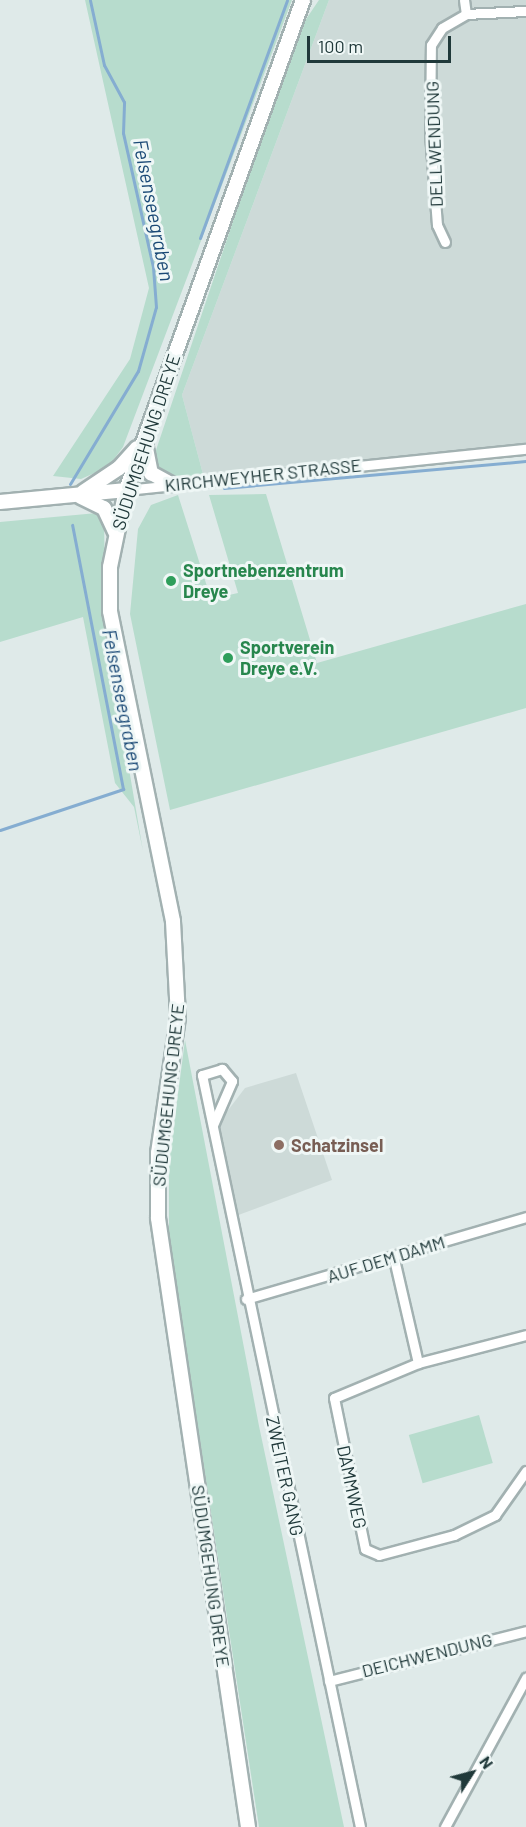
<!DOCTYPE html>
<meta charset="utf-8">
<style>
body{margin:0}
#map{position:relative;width:526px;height:1827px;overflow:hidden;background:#dfeae9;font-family:Barlow,sans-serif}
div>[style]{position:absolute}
.built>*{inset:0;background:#cddad8}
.green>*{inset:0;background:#b7dccd;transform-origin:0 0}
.stream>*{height:3px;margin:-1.5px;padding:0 1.5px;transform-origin:1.5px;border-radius:1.5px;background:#85add1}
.roads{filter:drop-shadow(2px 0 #a2b1b1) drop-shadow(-2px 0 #a2b1b1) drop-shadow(0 2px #a2b1b1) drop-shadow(0 -2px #a2b1b1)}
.street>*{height:9px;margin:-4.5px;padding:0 4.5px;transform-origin:4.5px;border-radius:4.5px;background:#fff}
.secondary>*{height:14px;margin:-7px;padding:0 7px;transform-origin:7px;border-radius:7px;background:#fff}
.dots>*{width:16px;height:16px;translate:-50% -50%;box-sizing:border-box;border:3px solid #eff7f6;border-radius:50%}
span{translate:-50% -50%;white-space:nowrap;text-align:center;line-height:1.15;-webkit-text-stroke:6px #eff7f6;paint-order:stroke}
.street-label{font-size:18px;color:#20393a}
.leisure-label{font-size:18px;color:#27864d;font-weight:700}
.left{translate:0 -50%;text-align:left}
.education-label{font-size:18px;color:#785e54;font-weight:700}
.water-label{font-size:20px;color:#1a4976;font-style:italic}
.north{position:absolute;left:442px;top:1743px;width:60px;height:60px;-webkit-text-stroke:4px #eff7f6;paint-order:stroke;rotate:54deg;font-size:16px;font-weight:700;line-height:24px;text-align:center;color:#20393a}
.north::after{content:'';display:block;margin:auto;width:21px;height:27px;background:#20393a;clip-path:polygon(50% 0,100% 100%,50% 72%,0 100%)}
.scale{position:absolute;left:307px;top:36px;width:144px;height:27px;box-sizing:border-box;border:3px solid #20393a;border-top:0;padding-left:8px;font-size:18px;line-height:21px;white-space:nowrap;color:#20393a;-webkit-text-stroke:4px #eff7f6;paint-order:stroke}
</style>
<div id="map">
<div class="built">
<div style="clip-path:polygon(329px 0,526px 0,526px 446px,204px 478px,182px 395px)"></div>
<div style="clip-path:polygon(296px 1073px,332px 1180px,233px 1217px,216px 1126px,245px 1088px)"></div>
</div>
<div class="green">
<div style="clip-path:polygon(85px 0,292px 0,123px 447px,108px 467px,81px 479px,53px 476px,130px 359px,149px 288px)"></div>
<div style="clip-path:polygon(319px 0,329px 0,182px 395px,204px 478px,171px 478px,152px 462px,296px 34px)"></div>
<div style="clip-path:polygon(266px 494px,317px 663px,526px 604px,526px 708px,170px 810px,130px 614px,138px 529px,151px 505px,178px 495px,211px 599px,238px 593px,209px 495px)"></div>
<div style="clip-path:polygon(97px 513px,104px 522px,106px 634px,143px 851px,134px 807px,115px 783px,83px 617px,0 642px,0 522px)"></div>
<div style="clip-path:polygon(185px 1040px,259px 1426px,344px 1827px,259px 1827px,169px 1237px,169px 1163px)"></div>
<div style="left:479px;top:1415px;width:50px;height:73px;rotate:74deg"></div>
</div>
<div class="stream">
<div style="left:200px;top:238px;width:253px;rotate:-69.9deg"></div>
<div style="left:70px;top:484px;width:132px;rotate:-59deg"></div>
<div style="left:138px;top:371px;width:66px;rotate:-74.3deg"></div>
<div style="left:156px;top:307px;width:40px;rotate:-94.3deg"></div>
<div style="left:153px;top:267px;width:137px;rotate:-102.6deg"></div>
<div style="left:123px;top:133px;width:31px;rotate:-88deg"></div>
<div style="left:124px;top:102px;width:42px;rotate:-118.4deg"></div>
<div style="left:104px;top:65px;width:66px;rotate:-102.2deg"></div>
<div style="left:224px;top:488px;width:303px;rotate:-5.1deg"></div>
<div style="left:0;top:830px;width:130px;rotate:-18.4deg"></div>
<div style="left:123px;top:789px;width:269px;rotate:-100.9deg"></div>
</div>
<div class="roads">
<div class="street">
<div style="left:464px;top:0;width:14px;rotate:82deg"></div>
<div style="left:445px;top:242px;width:19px;rotate:-115deg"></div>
<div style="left:437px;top:225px;width:91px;rotate:-94.4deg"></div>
<div style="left:430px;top:134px;width:89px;rotate:-89.4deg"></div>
<div style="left:431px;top:45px;width:20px;rotate:-57deg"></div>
<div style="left:442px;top:28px;width:28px;rotate:-30deg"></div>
<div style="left:466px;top:14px;width:60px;rotate:-2.9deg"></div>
<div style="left:126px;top:490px;width:402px;rotate:-5.9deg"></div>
<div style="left:213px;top:1125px;width:48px;rotate:-66.6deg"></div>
<div style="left:232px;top:1081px;width:16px;rotate:-130deg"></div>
<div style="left:222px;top:1069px;width:21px;rotate:163deg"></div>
<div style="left:202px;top:1075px;width:768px;rotate:78.13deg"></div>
<div style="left:394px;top:1259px;width:107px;rotate:77deg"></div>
<div style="left:246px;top:1299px;width:292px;rotate:-16.3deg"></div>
<div style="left:526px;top:1335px;width:112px;rotate:165.5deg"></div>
<div style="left:418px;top:1363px;width:91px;rotate:157.4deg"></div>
<div style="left:334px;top:1398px;width:154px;rotate:78.4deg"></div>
<div style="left:365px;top:1549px;width:15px;rotate:23deg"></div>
<div style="left:379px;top:1555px;width:78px;rotate:-14.9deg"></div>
<div style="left:454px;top:1535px;width:46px;rotate:-26deg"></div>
<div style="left:495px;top:1515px;width:54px;rotate:-54.8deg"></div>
<div style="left:329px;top:1681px;width:203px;rotate:-14.2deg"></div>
<div style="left:445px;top:1827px;width:170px;rotate:-61.5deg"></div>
</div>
<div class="secondary">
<div style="left:145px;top:443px;width:31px;rotate:79deg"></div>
<div style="left:151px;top:473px;width:23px;rotate:29deg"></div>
<div style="left:83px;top:492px;width:43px;rotate:-33.7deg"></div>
<div style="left:119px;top:468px;width:27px;rotate:-48deg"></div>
<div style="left:81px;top:497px;width:25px;rotate:26deg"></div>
<div style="left:104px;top:508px;width:26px;rotate:65deg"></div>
<div style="left:0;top:502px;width:127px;rotate:-5.4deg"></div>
<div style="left:248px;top:1827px;width:616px;rotate:-98.41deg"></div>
<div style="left:158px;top:1218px;width:65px;rotate:-90deg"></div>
<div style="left:158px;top:1153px;width:137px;rotate:-81.6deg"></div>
<div style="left:178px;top:1017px;width:96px;rotate:-93deg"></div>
<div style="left:173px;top:921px;width:316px;rotate:-101.5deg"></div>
<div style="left:110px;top:611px;width:44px;rotate:-90deg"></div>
<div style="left:110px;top:567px;width:79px;rotate:-78.3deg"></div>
<div style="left:126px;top:490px;width:521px;rotate:-70.14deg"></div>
</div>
</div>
<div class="dots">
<div style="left:171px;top:581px;background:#2e9e5b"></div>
<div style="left:228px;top:658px;background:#2e9e5b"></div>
<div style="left:279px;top:1145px;background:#8d6e63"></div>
</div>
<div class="street-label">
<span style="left:434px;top:144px;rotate:-92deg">DELLWENDUNG</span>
<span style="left:146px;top:442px;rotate:-72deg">SÜDUMGEHUNG DREYE</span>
<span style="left:263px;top:475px;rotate:-6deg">KIRCHWEYHER STRASSE</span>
<span style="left:168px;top:1095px;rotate:-84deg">SÜDUMGEHUNG DREYE</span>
<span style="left:386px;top:1259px;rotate:-17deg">AUF DEM DAMM</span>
<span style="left:285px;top:1476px;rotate:78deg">ZWEITER GANG</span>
<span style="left:352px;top:1487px;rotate:78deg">DAMMWEG</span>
<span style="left:211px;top:1576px;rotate:82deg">SÜDUMGEHUNG DREYE</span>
<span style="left:427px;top:1655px;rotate:-14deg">DEICHWENDUNG</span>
</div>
<div class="leisure-label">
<span class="left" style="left:183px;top:581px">Sportnebenzentrum<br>Dreye</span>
<span class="left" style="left:240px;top:658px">Sportverein<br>Dreye e.V.</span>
</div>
<div class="education-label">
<span class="left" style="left:291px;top:1145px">Schatzinsel</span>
</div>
<div class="water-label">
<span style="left:154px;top:210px;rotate:79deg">Felsenseegraben</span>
<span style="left:123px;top:700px;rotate:79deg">Felsenseegraben</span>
</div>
<div class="north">N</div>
<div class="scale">100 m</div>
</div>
